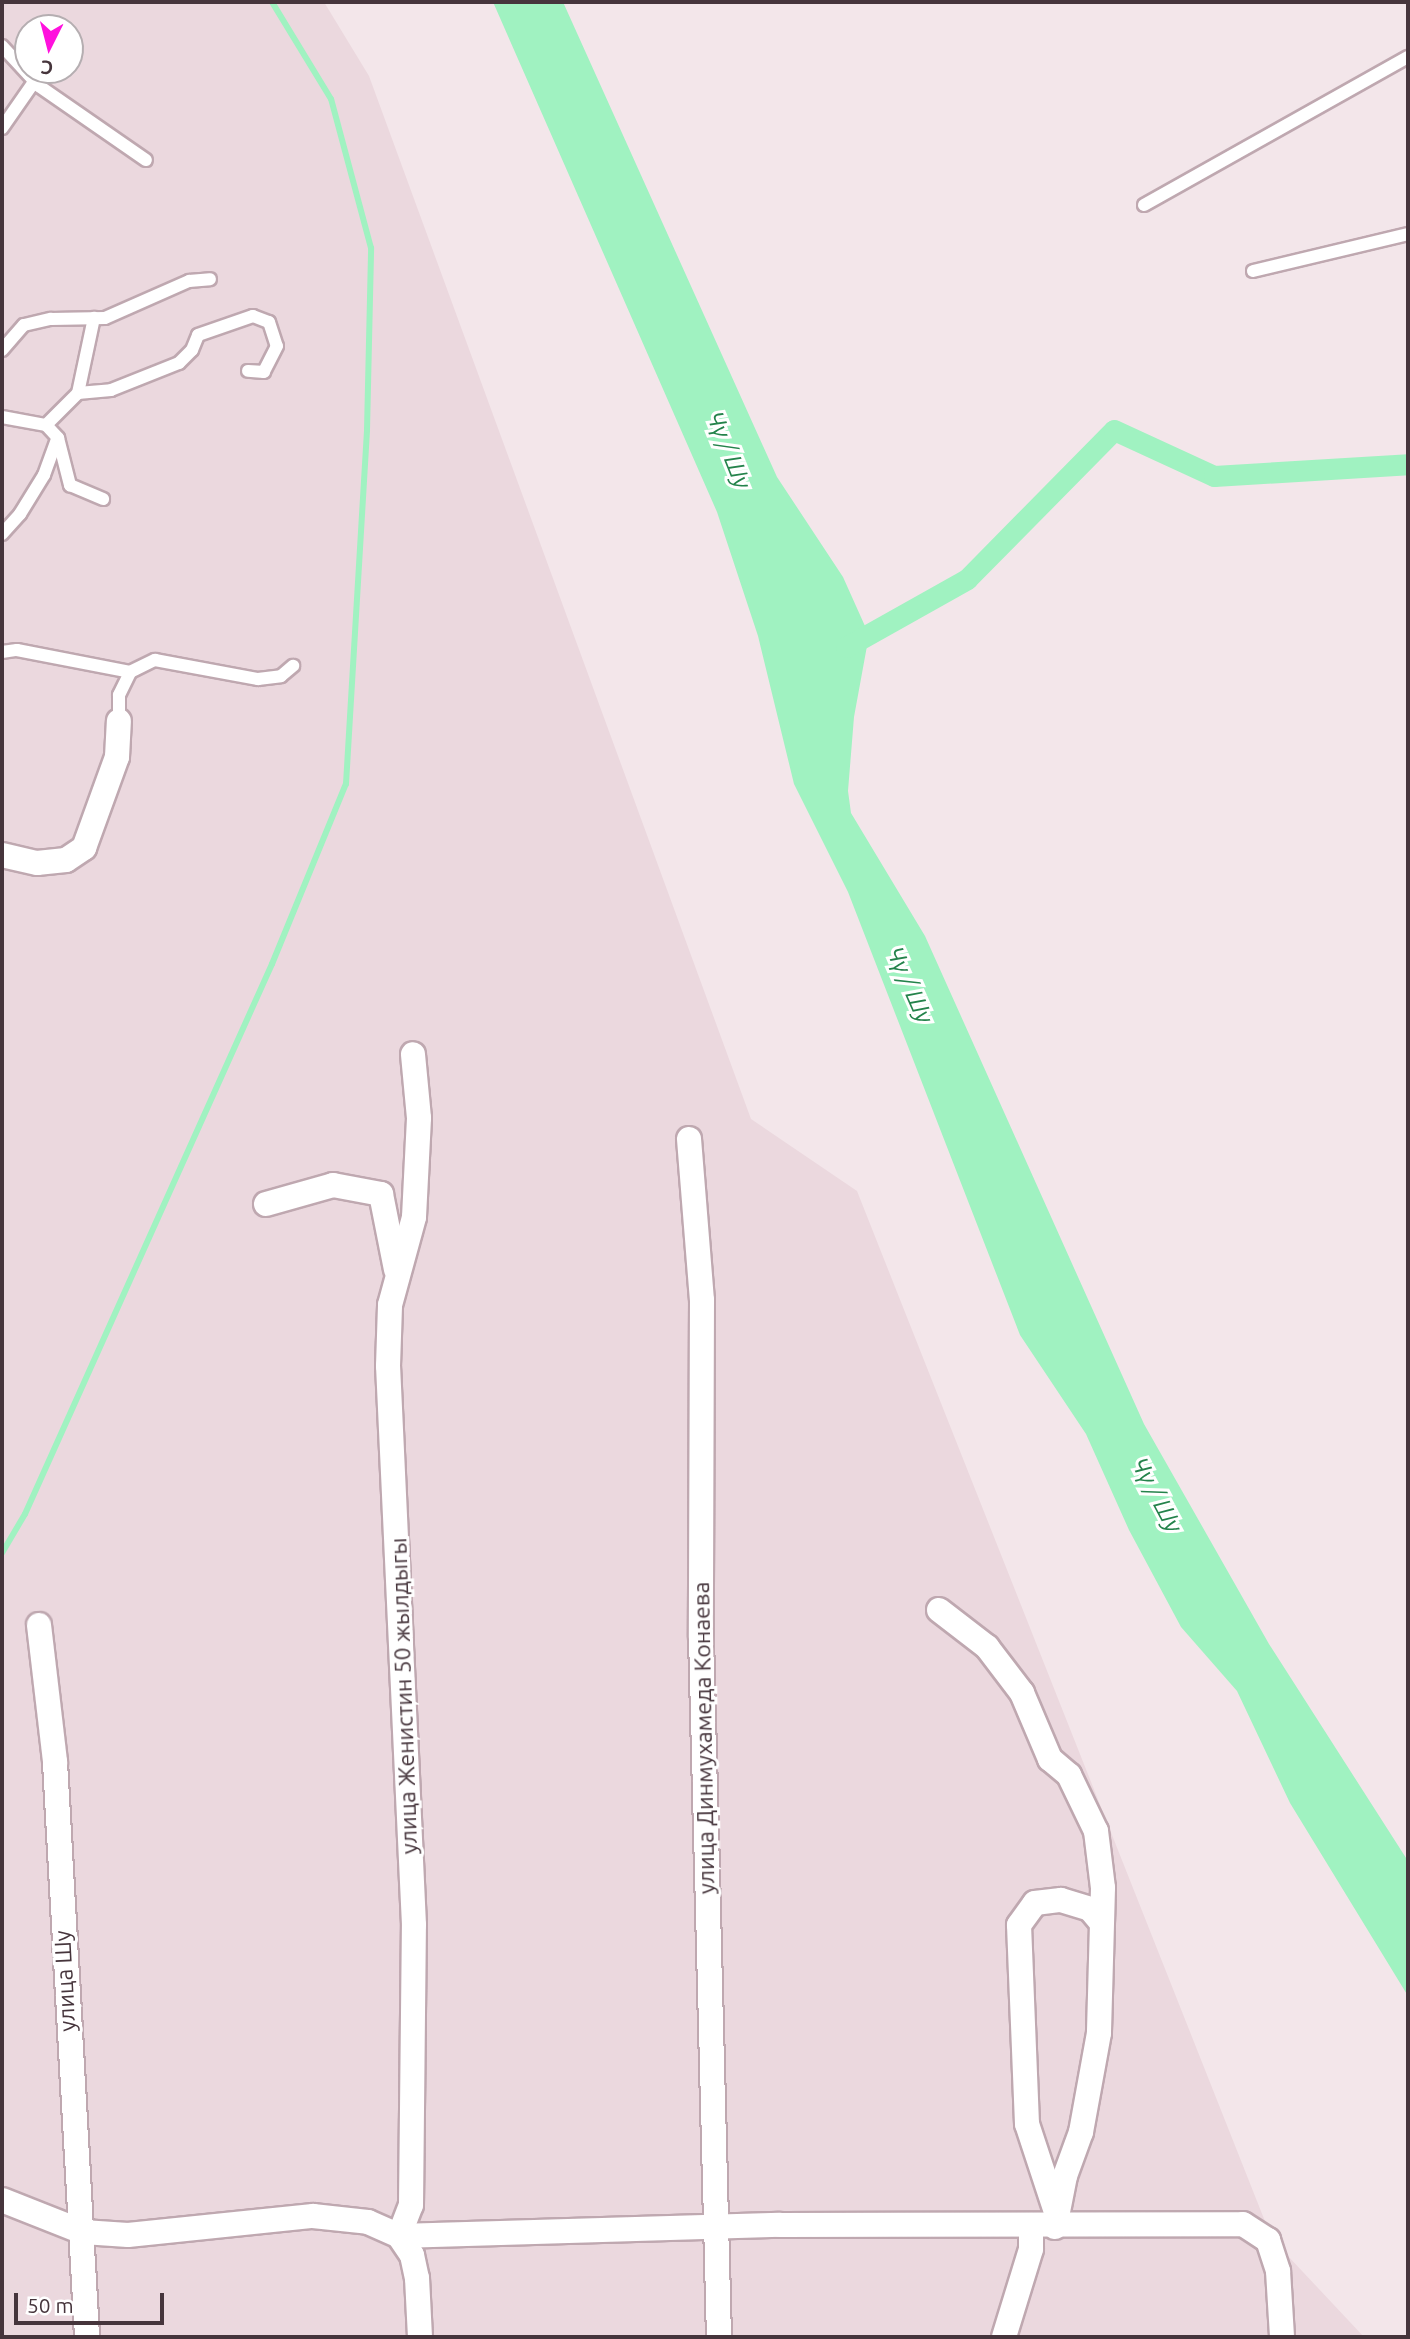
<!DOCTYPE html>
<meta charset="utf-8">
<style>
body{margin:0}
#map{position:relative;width:1410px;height:2339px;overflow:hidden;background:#f3e6ea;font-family:Ubuntu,sans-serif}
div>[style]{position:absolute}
.residential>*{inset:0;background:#ebd8de}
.water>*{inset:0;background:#a0f2c1}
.stream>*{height:6px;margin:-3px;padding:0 3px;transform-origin:3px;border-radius:3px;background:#a0f2c1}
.canal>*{height:21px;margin:-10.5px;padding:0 10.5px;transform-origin:10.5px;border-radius:10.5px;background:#a0f2c1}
.roads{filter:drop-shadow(2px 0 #bfa8b0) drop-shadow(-2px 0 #bfa8b0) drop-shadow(0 2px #bfa8b0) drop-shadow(0 -2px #bfa8b0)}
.service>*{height:12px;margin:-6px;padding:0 6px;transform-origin:6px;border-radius:6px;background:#fff}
.minor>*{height:24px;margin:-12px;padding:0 12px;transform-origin:12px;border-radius:12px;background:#fff}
span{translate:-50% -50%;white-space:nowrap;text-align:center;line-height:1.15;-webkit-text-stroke:6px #fff;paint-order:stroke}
.street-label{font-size:23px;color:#46353c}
.water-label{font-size:24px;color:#24834b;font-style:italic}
.frame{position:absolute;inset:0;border:4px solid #46353c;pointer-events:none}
.north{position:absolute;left:14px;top:14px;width:70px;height:70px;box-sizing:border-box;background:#fff;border:2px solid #b5aeb1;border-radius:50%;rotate:186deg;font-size:19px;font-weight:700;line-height:28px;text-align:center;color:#46353c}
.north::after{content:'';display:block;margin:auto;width:24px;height:32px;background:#f1d;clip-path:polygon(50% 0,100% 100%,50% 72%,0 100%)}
.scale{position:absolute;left:14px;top:2293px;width:150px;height:32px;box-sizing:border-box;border:4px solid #46353c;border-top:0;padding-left:9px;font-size:21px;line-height:24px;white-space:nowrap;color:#46353c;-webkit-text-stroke:5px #fff;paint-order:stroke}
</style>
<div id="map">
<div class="residential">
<div style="clip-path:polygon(evenodd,2px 2px,324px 2px,369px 76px,751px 1119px,857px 1191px,1272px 2239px,1364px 2337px,2px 2337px,2px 2px,28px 28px,70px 28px,70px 70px,28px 70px,28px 28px)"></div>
</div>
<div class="water">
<div style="clip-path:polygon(493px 2px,563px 2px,777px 477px,843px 577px,869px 635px,854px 717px,848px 791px,851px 813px,925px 936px,1144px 1424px,1269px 1644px,1408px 1861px,1408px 1996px,1290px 1803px,1237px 1691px,1181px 1627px,1129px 1530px,1086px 1434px,1020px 1335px,848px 892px,794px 784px,758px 636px,717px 512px)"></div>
</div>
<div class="stream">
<div style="left:2px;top:1553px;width:45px;rotate:-59.5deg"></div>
<div style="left:25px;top:1514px;width:603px;rotate:-65.82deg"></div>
<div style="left:272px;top:964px;width:195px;rotate:-67.7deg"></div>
<div style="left:346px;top:784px;width:355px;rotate:-86.6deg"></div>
<div style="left:367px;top:430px;width:182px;rotate:-88.7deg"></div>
<div style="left:371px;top:248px;width:154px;rotate:-105deg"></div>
<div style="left:331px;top:99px;width:114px;rotate:-121.3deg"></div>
</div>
<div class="canal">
<div style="left:846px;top:647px;width:139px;rotate:-29.3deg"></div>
<div style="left:967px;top:579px;width:209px;rotate:-45.4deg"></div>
<div style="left:1114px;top:430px;width:110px;rotate:24.7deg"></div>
<div style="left:1214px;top:476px;width:194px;rotate:-3.5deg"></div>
</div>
<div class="roads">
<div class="service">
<div style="left:2px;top:46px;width:54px;rotate:47.2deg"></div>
<div style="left:39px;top:86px;width:130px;rotate:34.7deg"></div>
<div style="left:2px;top:128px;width:56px;rotate:-55.2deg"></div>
<div style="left:1144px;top:205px;width:303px;rotate:-29.3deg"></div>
<div style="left:1253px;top:271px;width:159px;rotate:-13.4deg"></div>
<div style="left:2px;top:350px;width:33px;rotate:-49deg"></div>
<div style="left:24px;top:325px;width:28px;rotate:-13deg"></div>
<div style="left:51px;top:319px;width:54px;rotate:-1.1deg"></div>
<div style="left:105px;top:318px;width:92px;rotate:-23.8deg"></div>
<div style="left:189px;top:281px;width:21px;rotate:-5deg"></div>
<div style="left:78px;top:393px;width:33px;rotate:-5deg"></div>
<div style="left:111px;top:390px;width:73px;rotate:-21.7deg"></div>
<div style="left:179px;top:363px;width:18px;rotate:-45deg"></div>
<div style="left:192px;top:350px;width:16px;rotate:-68deg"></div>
<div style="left:198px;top:335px;width:58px;rotate:-19.1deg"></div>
<div style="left:253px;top:316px;width:17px;rotate:21deg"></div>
<div style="left:269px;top:322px;width:25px;rotate:72deg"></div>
<div style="left:277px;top:346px;width:29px;rotate:117deg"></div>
<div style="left:264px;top:372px;width:16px;rotate:-176deg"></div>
<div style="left:2px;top:417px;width:45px;rotate:10.3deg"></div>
<div style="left:46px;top:425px;width:18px;rotate:47deg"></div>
<div style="left:58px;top:438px;width:49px;rotate:75.7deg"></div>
<div style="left:70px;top:485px;width:36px;rotate:23deg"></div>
<div style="left:46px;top:425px;width:45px;rotate:-45deg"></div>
<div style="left:78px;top:393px;width:77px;rotate:-78deg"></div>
<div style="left:2px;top:534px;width:27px;rotate:-48deg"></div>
<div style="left:20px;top:514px;width:46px;rotate:-58.4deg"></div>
<div style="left:44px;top:475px;width:38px;rotate:-70deg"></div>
<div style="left:2px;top:652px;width:15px;rotate:-8deg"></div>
<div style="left:17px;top:650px;width:115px;rotate:11deg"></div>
<div style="left:119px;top:721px;width:26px;rotate:-90deg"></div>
<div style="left:119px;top:695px;width:25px;rotate:-64deg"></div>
<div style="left:130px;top:672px;width:28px;rotate:-26deg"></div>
<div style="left:155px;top:660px;width:105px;rotate:10.5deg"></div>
<div style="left:258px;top:679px;width:23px;rotate:-7deg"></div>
<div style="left:281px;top:676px;width:16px;rotate:-40deg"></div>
</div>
<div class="minor">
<div style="left:2px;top:855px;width:36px;rotate:13deg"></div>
<div style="left:37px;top:863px;width:29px;rotate:-6deg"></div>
<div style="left:66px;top:860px;width:22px;rotate:-34deg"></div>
<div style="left:84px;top:848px;width:97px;rotate:-70.1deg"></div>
<div style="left:117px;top:757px;width:36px;rotate:-87deg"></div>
<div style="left:689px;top:1139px;width:162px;rotate:85.4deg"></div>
<div style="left:702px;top:1300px;width:337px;rotate:90.2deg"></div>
<div style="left:701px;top:1637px;width:700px;rotate:88.53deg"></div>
<div style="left:266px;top:1204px;width:70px;rotate:-15.8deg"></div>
<div style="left:333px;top:1185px;width:49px;rotate:10.6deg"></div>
<div style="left:381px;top:1194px;width:77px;rotate:78.8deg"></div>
<div style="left:939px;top:1610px;width:61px;rotate:37.6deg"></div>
<div style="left:987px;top:1647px;width:58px;rotate:52.7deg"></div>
<div style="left:1022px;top:1693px;width:72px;rotate:67deg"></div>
<div style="left:1050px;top:1759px;width:25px;rotate:40deg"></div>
<div style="left:1069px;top:1775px;width:62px;rotate:64.3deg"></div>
<div style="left:1096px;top:1831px;width:57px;rotate:83deg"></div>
<div style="left:1103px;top:1888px;width:145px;rotate:91.6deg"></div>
<div style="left:1099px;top:2033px;width:101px;rotate:100.3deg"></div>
<div style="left:1081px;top:2132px;width:47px;rotate:110deg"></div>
<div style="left:1065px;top:2176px;width:52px;rotate:101.1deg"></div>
<div style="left:39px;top:1625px;width:138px;rotate:83.3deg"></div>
<div style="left:55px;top:1762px;width:576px;rotate:86.81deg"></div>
<div style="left:2px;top:2200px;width:87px;rotate:21.6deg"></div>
<div style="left:83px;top:2232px;width:45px;rotate:3.8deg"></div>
<div style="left:128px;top:2235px;width:186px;rotate:-5.9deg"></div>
<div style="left:313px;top:2216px;width:55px;rotate:6.2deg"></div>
<div style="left:368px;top:2222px;width:34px;rotate:24deg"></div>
<div style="left:399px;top:2236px;width:381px;rotate:-1.7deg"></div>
<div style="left:780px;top:2225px;width:463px;rotate:-0.1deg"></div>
<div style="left:1243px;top:2224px;width:30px;rotate:33deg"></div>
<div style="left:1268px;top:2240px;width:33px;rotate:72deg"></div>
<div style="left:1278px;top:2271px;width:66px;rotate:86.5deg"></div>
<div style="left:1055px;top:2209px;width:89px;rotate:-108.2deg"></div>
<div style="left:1027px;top:2124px;width:199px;rotate:-92.3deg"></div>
<div style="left:1019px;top:1925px;width:27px;rotate:-54deg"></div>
<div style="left:1035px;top:1903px;width:26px;rotate:-7deg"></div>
<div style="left:1061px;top:1900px;width:30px;rotate:17deg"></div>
<div style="left:1090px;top:1909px;width:17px;rotate:50deg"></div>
<div style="left:399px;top:2236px;width:33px;rotate:-69deg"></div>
<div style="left:411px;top:2205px;width:280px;rotate:-89.4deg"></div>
<div style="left:414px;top:1925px;width:560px;rotate:-92.66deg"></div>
<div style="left:388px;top:1366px;width:61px;rotate:-88.1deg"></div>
<div style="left:390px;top:1305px;width:91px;rotate:-74.7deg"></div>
<div style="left:414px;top:1217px;width:99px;rotate:-87.1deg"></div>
<div style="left:419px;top:1118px;width:64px;rotate:-95.4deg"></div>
<div style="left:399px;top:2236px;width:23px;rotate:56deg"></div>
<div style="left:412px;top:2255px;width:24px;rotate:78deg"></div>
<div style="left:417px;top:2278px;width:59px;rotate:87.1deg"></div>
<div style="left:1004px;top:2337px;width:92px;rotate:-72.9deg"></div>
<div style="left:1031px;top:2249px;width:23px;rotate:-90deg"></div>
</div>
</div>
<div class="street-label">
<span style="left:404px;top:1696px;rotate:-92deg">улица Женистин 50 жылдыгы</span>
<span style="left:704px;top:1738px;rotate:-91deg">улица Динмухамеда Конаева</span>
<span style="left:65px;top:1981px;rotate:-93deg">улица Шу</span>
</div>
<div class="water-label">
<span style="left:729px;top:450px;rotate:68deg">Чү / Шу</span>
<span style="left:910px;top:985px;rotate:66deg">Чү / Шу</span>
<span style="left:1157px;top:1495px;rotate:62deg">Чү / Шу</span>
</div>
<div class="frame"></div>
<div class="north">С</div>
<div class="scale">50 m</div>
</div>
